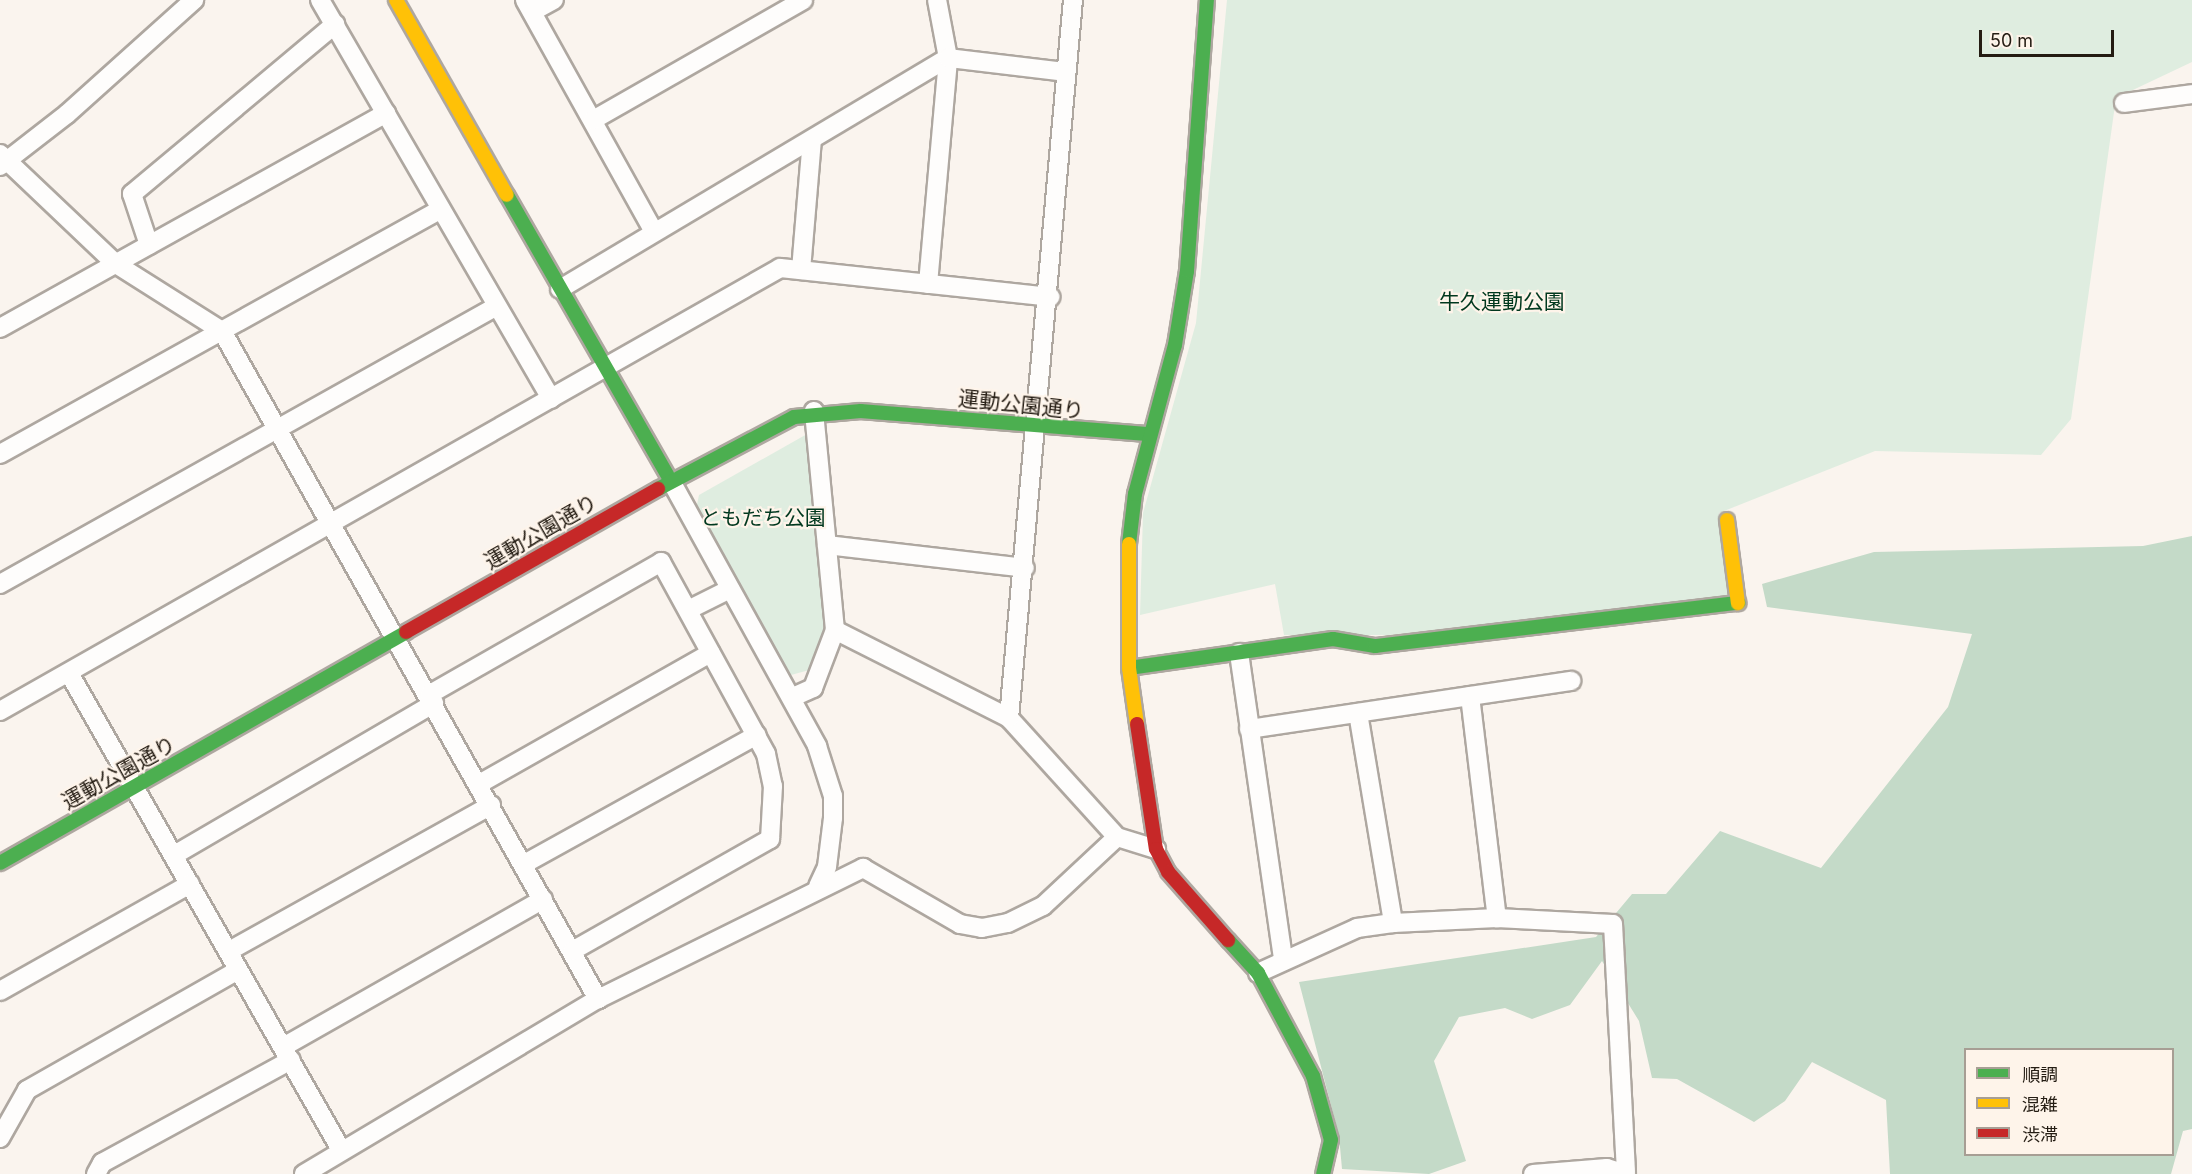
<!DOCTYPE html>
<meta charset="utf-8">
<style>
body{margin:0}
#map{position:relative;width:2192px;height:1174px;overflow:hidden;background:#faf4ee;font-family:Inter,"Noto Sans JP",sans-serif}
div>[style]{position:absolute}
.green>*{inset:0;background:#dfede0}
.forest>*{inset:0;background:#c4dac8}
.roads{filter:drop-shadow(2px 0 #aea7a0) drop-shadow(-2px 0 #aea7a0) drop-shadow(0 2px #aea7a0) drop-shadow(0 -2px #aea7a0)}
.street>*{height:18px;margin:-9px;padding:0 9px;transform-origin:9px;border-radius:9px;background:#fefdfc}
.fast>*{height:14px;margin:-7px;padding:0 7px;transform-origin:7px;border-radius:7px;background:#4caf50}
.slow>*{height:14px;margin:-7px;padding:0 7px;transform-origin:7px;border-radius:7px;background:#ffc107}
.jam>*{height:14px;margin:-7px;padding:0 7px;transform-origin:7px;border-radius:7px;background:#c62828}
span{translate:-50% -50%;white-space:nowrap;text-align:center;line-height:1.15;-webkit-text-stroke:4.5px #fef4ea;paint-order:stroke}
.park-label{font-size:21px;color:#00381e}
.street-label{font-size:21px;color:#241c13}
.legend{position:absolute;left:1964px;top:1048px;width:210px;height:108px;box-sizing:border-box;background:#fef4ea;border:2px solid #a79e94;margin:0;padding:8px 10px;list-style:none;font-size:18px;color:#241c13}
.legend li{display:flex;align-items:center;gap:12px;height:30px}
.legend b{width:30px;border:2px solid #a79e94}
.scale{position:absolute;left:1979px;top:30px;width:135px;height:27px;box-sizing:border-box;border:3px solid #241c13;border-top:0;padding-left:8px;font-size:18px;line-height:21px;white-space:nowrap;color:#241c13;-webkit-text-stroke:4px #fef4ea;paint-order:stroke}
</style>
<div id="map">
<div class="green">
<div style="clip-path:polygon(1227px 0,2192px 0,2192px 62px,2116px 98px,2071px 419px,2041px 455px,1875px 451px,1719px 513px,1730px 597px,1389px 635px,1284px 635px,1275px 584px,1140px 615px,1143px 513px,1196px 323px)"></div>
<div style="clip-path:polygon(807px 434px,825px 626px,813px 669px,791px 675px,696px 509px,699px 495px)"></div>
</div>
<div class="forest">
<div style="clip-path:polygon(evenodd,2192px 536px,2192px 1129px,2183px 1131px,2171px 1174px,1890px 1174px,1886px 1100px,1812px 1062px,1785px 1101px,1754px 1122px,1677px 1079px,1652px 1078px,1639px 1021px,1602px 961px,1570px 1005px,1532px 1019px,1505px 1008px,1459px 1017px,1434px 1061px,1466px 1161px,1429px 1174px,1342px 1169px,1339px 1136px,1299px 982px,1596px 937px,1632px 894px,1666px 894px,1720px 831px,1821px 868px,1948px 707px,1972px 634px,1767px 607px,1762px 584px,1874px 552px,2143px 546px,2192px 536px,1966px 1050px,2172px 1050px,2172px 1154px,1966px 1154px,1966px 1050px)"></div>
</div>
<div class="roads">
<div class="street">
<div style="left:320px;top:0;width:461px;rotate:59.9deg"></div>
<div style="left:525px;top:0;width:263px;rotate:60.9deg"></div>
<div style="left:532px;top:12px;width:25px;rotate:-29deg"></div>
<div style="left:2124px;top:103px;width:69px;rotate:-7.5deg"></div>
<div style="left:593px;top:120px;width:242px;rotate:-29.7deg"></div>
<div style="left:0;top:154px;width:160px;rotate:43.5deg"></div>
<div style="left:116px;top:264px;width:125px;rotate:32.3deg"></div>
<div style="left:222px;top:331px;width:767px;rotate:60.63deg"></div>
<div style="left:0;top:166px;width:85px;rotate:-37.8deg"></div>
<div style="left:67px;top:114px;width:171px;rotate:-41.9deg"></div>
<div style="left:149px;top:245px;width:54px;rotate:-108.4deg"></div>
<div style="left:132px;top:194px;width:265px;rotate:-39.9deg"></div>
<div style="left:801px;top:270px;width:130px;rotate:-85.2deg"></div>
<div style="left:928px;top:284px;width:227px;rotate:-84.9deg"></div>
<div style="left:948px;top:58px;width:59px;rotate:-100.7deg"></div>
<div style="left:560px;top:289px;width:452px;rotate:-30.8deg"></div>
<div style="left:948px;top:58px;width:119px;rotate:6.8deg"></div>
<div style="left:0;top:328px;width:442px;rotate:-29.1deg"></div>
<div style="left:0;top:454px;width:504px;rotate:-29.05deg"></div>
<div style="left:671px;top:481px;width:303px;rotate:61.1deg"></div>
<div style="left:817px;top:746px;width:52px;rotate:72.3deg"></div>
<div style="left:833px;top:796px;width:22px;rotate:90deg"></div>
<div style="left:833px;top:818px;width:49px;rotate:97deg"></div>
<div style="left:827px;top:867px;width:21px;rotate:115deg"></div>
<div style="left:827px;top:545px;width:199px;rotate:6.6deg"></div>
<div style="left:0;top:584px;width:569px;rotate:-29.22deg"></div>
<div style="left:688px;top:610px;width:47px;rotate:-26.6deg"></div>
<div style="left:835px;top:630px;width:195px;rotate:26.8deg"></div>
<div style="left:1009px;top:718px;width:161px;rotate:47.8deg"></div>
<div style="left:1239px;top:653px;width:310px;rotate:81.8deg"></div>
<div style="left:69px;top:673px;width:547px;rotate:60.29deg"></div>
<div style="left:430px;top:694px;width:266px;rotate:-29.7deg"></div>
<div style="left:661px;top:562px;width:219px;rotate:61.3deg"></div>
<div style="left:766px;top:754px;width:33px;rotate:78deg"></div>
<div style="left:773px;top:786px;width:53px;rotate:93.2deg"></div>
<div style="left:770px;top:839px;width:227px;rotate:150.5deg"></div>
<div style="left:1470px;top:696px;width:224px;rotate:83.1deg"></div>
<div style="left:793px;top:697px;width:22px;rotate:-24deg"></div>
<div style="left:813px;top:688px;width:62px;rotate:-69.2deg"></div>
<div style="left:835px;top:630px;width:220px;rotate:-95.5deg"></div>
<div style="left:0;top:711px;width:897px;rotate:-29.59deg"></div>
<div style="left:780px;top:268px;width:272px;rotate:6.1deg"></div>
<div style="left:1358px;top:713px;width:213px;rotate:80.5deg"></div>
<div style="left:1009px;top:718px;width:721px;rotate:-84.91deg"></div>
<div style="left:1249px;top:729px;width:326px;rotate:-8.5deg"></div>
<div style="left:479px;top:784px;width:266px;rotate:-29.5deg"></div>
<div style="left:176px;top:854px;width:299px;rotate:-30.3deg"></div>
<div style="left:524px;top:864px;width:266px;rotate:-29deg"></div>
<div style="left:229px;top:951px;width:300px;rotate:-29.1deg"></div>
<div style="left:1258px;top:973px;width:109px;rotate:-24.4deg"></div>
<div style="left:1357px;top:928px;width:36px;rotate:-8deg"></div>
<div style="left:1393px;top:923px;width:104px;rotate:-2.8deg"></div>
<div style="left:1497px;top:918px;width:116px;rotate:3deg"></div>
<div style="left:1613px;top:924px;width:248px;rotate:87deg"></div>
<div style="left:0;top:991px;width:218px;rotate:-29.4deg"></div>
<div style="left:283px;top:1047px;width:299px;rotate:-29.6deg"></div>
<div style="left:0;top:1138px;width:55px;rotate:-60.6deg"></div>
<div style="left:27px;top:1090px;width:243px;rotate:-29.6deg"></div>
<div style="left:96px;top:1174px;width:13px;rotate:-61deg"></div>
<div style="left:102px;top:1163px;width:215px;rotate:-28.6deg"></div>
<div style="left:304px;top:1174px;width:342px;rotate:-30.8deg"></div>
<div style="left:598px;top:999px;width:296px;rotate:-26.3deg"></div>
<div style="left:863px;top:868px;width:112px;rotate:30deg"></div>
<div style="left:960px;top:924px;width:22px;rotate:10deg"></div>
<div style="left:982px;top:928px;width:26px;rotate:-11deg"></div>
<div style="left:1008px;top:923px;width:39px;rotate:-26deg"></div>
<div style="left:1043px;top:906px;width:101px;rotate:-43deg"></div>
<div style="left:1117px;top:837px;width:41px;rotate:17.1deg"></div>
<div style="left:1533px;top:1174px;width:74px;rotate:-4.6deg"></div>
<div style="left:1607px;top:1168px;width:20px;rotate:18deg"></div>
</div>
<div class="fast">
<div style="left:507px;top:195px;width:330px;rotate:60.2deg"></div>
<div style="left:658px;top:489px;width:154px;rotate:-27.9deg"></div>
<div style="left:794px;top:417px;width:67px;rotate:-5.1deg"></div>
<div style="left:861px;top:411px;width:289px;rotate:4.6deg"></div>
<div style="left:1129px;top:544px;width:50px;rotate:-83.2deg"></div>
<div style="left:1135px;top:494px;width:154px;rotate:-75deg"></div>
<div style="left:1175px;top:345px;width:75px;rotate:-80.8deg"></div>
<div style="left:1187px;top:271px;width:272px;rotate:-85.8deg"></div>
<div style="left:1129px;top:668px;width:206px;rotate:-8.1deg"></div>
<div style="left:1333px;top:639px;width:43px;rotate:9.5deg"></div>
<div style="left:1375px;top:646px;width:366px;rotate:-6.8deg"></div>
<div style="left:0;top:863px;width:467px;rotate:-29.6deg"></div>
<div style="left:1228px;top:940px;width:45px;rotate:47.7deg"></div>
<div style="left:1258px;top:973px;width:117px;rotate:61.9deg"></div>
<div style="left:1313px;top:1076px;width:66px;rotate:74.3deg"></div>
<div style="left:1331px;top:1140px;width:35px;rotate:103deg"></div>
</div>
<div class="slow">
<div style="left:396px;top:0;width:224px;rotate:60.4deg"></div>
<div style="left:1727px;top:520px;width:84px;rotate:82.5deg"></div>
<div style="left:1129px;top:544px;width:124px;rotate:90deg"></div>
<div style="left:1129px;top:668px;width:57px;rotate:81.9deg"></div>
</div>
<div class="jam">
<div style="left:406px;top:632px;width:290px;rotate:-29.6deg"></div>
<div style="left:1137px;top:724px;width:126px;rotate:81.4deg"></div>
<div style="left:1156px;top:849px;width:26px;rotate:62deg"></div>
<div style="left:1168px;top:872px;width:91px;rotate:48.6deg"></div>
</div>
</div>
<div class="park-label">
<span style="left:1502px;top:302px">牛久運動公園</span>
<span style="left:763px;top:518px">ともだち公園</span>
</div>
<div class="street-label">
<span style="left:1021px;top:405px;rotate:6deg">運動公園通り</span>
<span style="left:541px;top:532px;rotate:-30deg">運動公園通り</span>
<span style="left:119px;top:773px;rotate:-29deg">運動公園通り</span>
</div>
<ul class="legend">
<li><b style="height:8px;background:#4caf50"></b>順調</li>
<li><b style="height:8px;background:#ffc107"></b>混雑</li>
<li><b style="height:8px;background:#c62828"></b>渋滞</li>
</ul>
<div class="scale">50 m</div>
</div>
